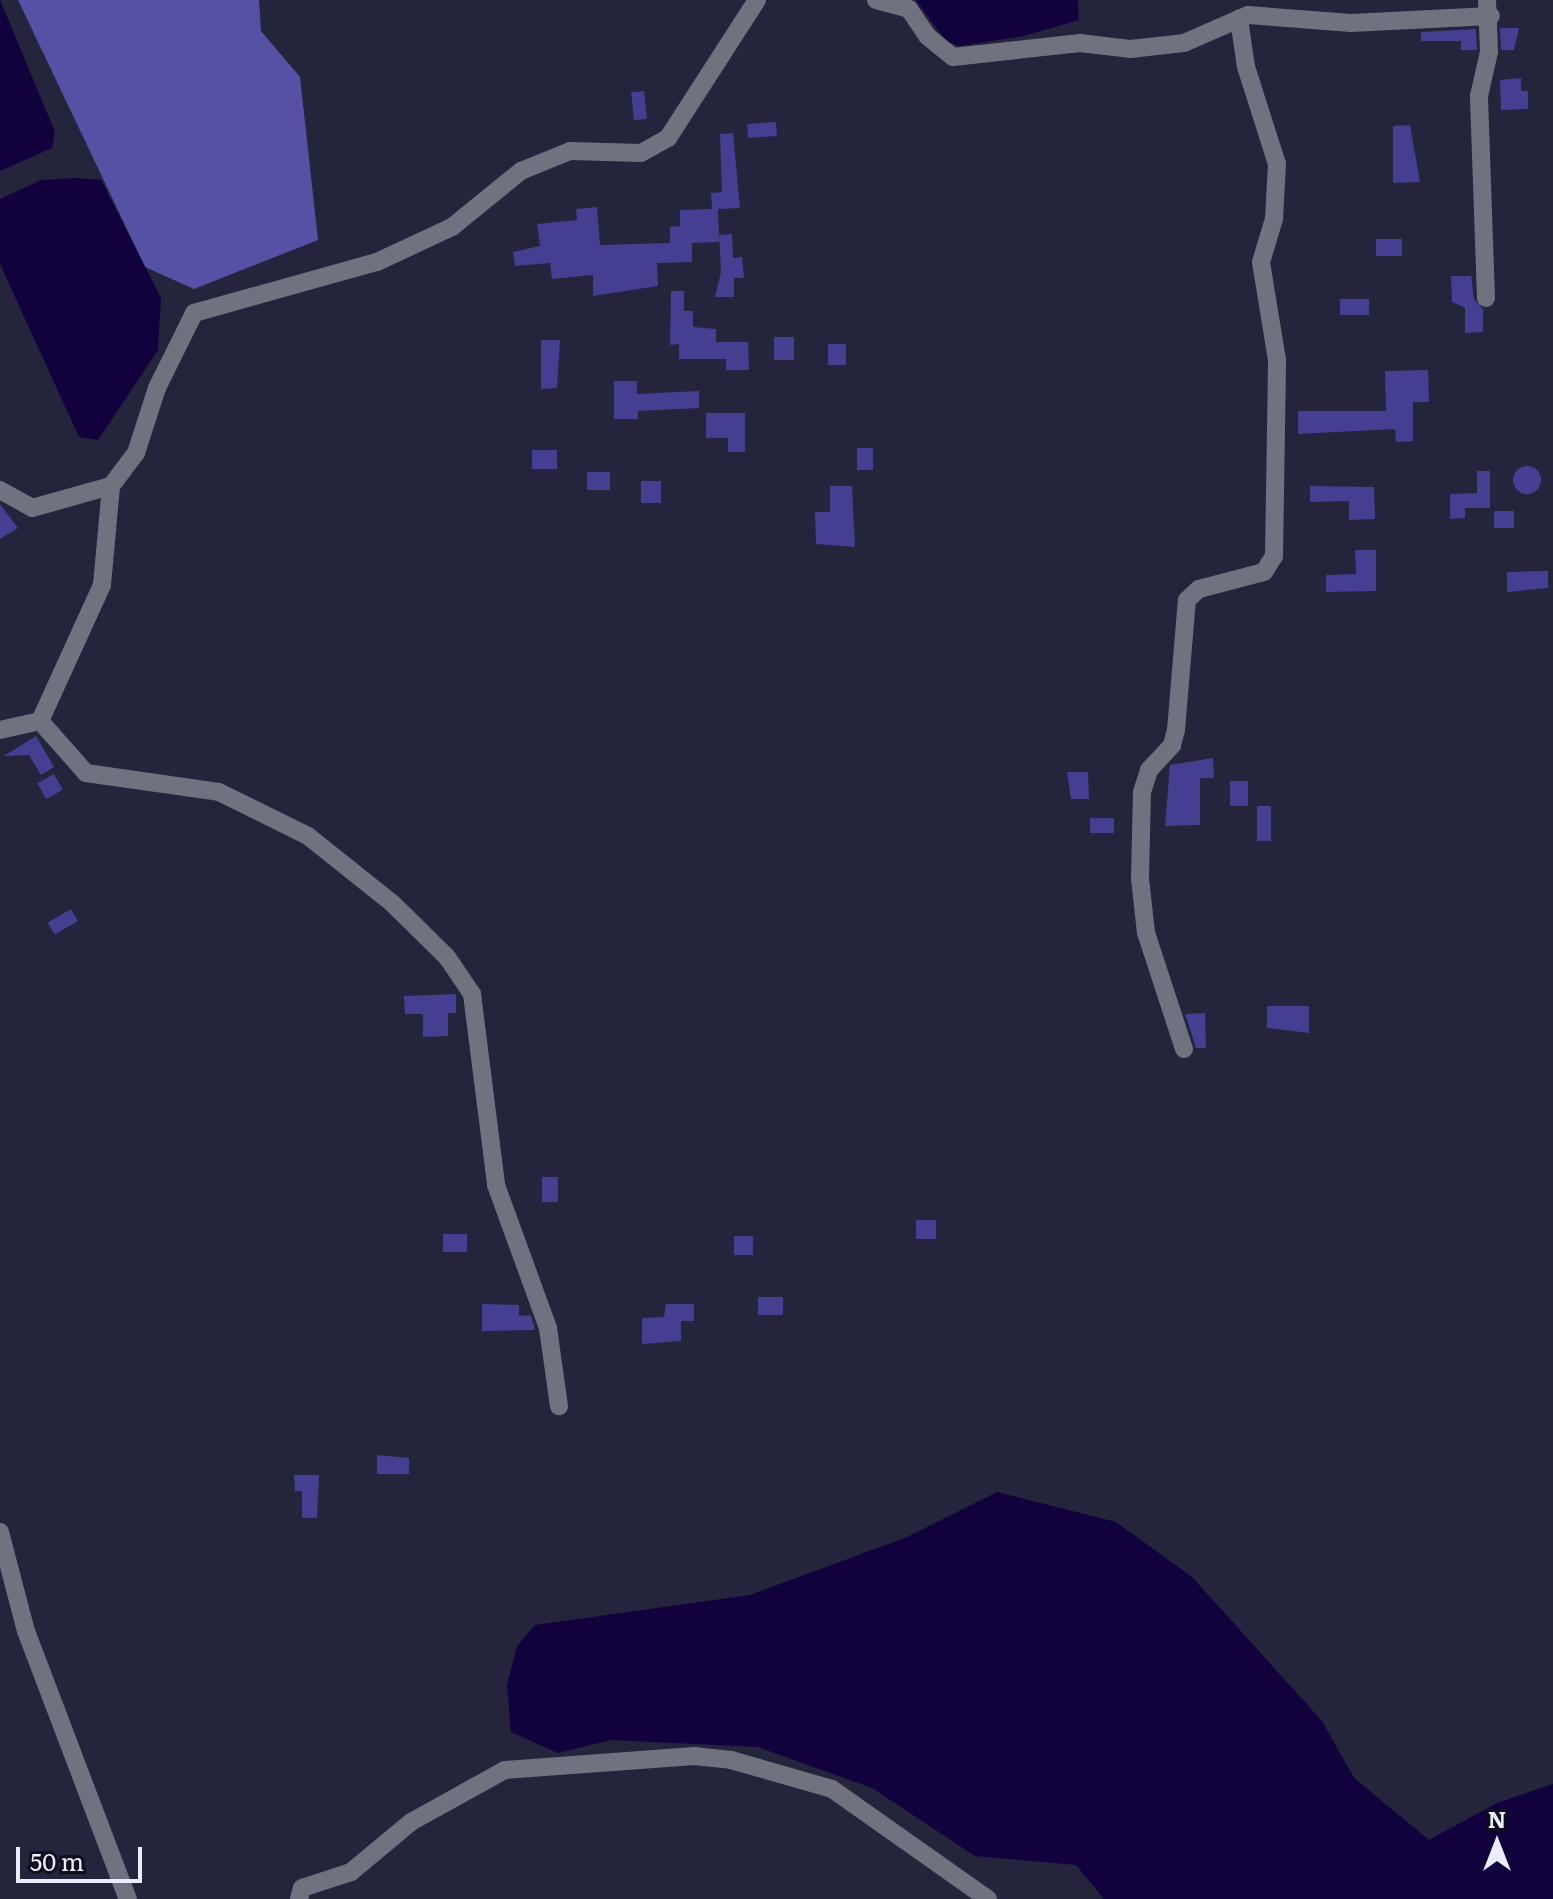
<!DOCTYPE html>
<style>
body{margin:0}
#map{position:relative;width:1553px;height:1899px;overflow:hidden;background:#24243c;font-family:Literata,serif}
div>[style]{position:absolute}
.forest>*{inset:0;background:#5552a5}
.water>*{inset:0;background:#11023e}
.building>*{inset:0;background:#443f90;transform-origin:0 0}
.round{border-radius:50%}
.minor>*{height:18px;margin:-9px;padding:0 9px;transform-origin:9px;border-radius:9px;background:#71727f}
span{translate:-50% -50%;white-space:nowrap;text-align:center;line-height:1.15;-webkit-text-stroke:6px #0e0f1a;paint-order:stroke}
.north{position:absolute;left:1457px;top:1803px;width:80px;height:80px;-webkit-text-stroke:6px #0e0f1a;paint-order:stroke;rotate:0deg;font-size:22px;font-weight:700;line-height:32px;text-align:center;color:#ebecfd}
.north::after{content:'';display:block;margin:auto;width:28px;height:36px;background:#ebecfd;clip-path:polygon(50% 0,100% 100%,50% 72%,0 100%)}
.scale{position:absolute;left:16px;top:1847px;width:126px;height:36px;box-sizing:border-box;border:4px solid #ebecfd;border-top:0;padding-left:10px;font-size:24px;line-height:28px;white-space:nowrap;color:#ebecfd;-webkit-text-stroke:6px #0e0f1a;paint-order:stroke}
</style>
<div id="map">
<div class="forest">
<div style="clip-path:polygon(18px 0,259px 0,261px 31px,300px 77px,318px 240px,194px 289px,145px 267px)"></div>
</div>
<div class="water">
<div style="clip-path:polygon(0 0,55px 132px,52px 148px,0 171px)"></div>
<div style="clip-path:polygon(916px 0,1078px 0,1079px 20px,1024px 36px,959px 46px,946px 41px)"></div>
<div style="clip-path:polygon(76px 178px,101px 180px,161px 298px,158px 350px,98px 440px,79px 437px,0 264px,0 199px,41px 180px)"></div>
<div style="clip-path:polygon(997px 1492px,1116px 1522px,1192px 1577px,1322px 1721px,1354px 1778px,1429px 1840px,1497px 1803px,1553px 1784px,1553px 1899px,1104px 1899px,1076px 1865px,975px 1856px,872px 1788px,758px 1747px,611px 1740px,558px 1753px,511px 1732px,507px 1685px,517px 1646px,535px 1625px,750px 1595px,905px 1538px)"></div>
</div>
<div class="building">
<div style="clip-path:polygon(1500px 28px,1519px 28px,1514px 50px,1501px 50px)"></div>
<div style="clip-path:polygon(1476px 29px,1477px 50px,1461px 50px,1461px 41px,1421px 41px,1421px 32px)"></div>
<div style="clip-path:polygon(1521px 78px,1521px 91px,1528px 91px,1528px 109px,1501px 110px,1500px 80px)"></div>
<div style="left:644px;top:91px;width:28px;height:13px;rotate:84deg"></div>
<div style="left:776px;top:122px;width:14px;height:29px;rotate:86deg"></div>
<div style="clip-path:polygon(1410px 125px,1420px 182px,1393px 183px,1393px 126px)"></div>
<div style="clip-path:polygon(733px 133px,740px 208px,718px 209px,719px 242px,692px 243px,692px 262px,657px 263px,658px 286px,593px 296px,593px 275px,552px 279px,550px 263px,515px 266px,513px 252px,540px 246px,537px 224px,577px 220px,576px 209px,597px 207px,600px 245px,670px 243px,670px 227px,680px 226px,680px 210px,712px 209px,711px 193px,722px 192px,720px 134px)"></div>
<div style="clip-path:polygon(732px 234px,733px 258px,742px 257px,744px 278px,734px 278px,734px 297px,715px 297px,721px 272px,719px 235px)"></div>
<div style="left:1376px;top:239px;width:26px;height:17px"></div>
<div style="clip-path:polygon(1470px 265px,1474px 299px,1483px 309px,1483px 332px,1465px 333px,1465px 308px,1452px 302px,1451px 276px,1471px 276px)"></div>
<div style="clip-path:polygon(671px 291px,684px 291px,684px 311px,693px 311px,693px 327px,716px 329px,716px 342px,748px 342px,749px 370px,726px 370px,726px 359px,679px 359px,679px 344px,670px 345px)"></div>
<div style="left:1340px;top:299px;width:29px;height:16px"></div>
<div style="left:794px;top:337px;width:23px;height:20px;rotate:90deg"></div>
<div style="clip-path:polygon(541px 340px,560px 340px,557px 388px,541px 389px)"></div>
<div style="left:828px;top:344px;width:18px;height:21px"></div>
<div style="clip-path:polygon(1428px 370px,1429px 402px,1413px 402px,1413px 441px,1396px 442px,1395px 429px,1298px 434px,1298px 411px,1386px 411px,1385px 371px)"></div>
<div style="clip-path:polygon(614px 381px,637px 381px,637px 394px,699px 391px,699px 408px,638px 411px,638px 419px,614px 419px)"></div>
<div style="clip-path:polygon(706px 413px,745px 413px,745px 452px,728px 452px,728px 438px,706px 438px)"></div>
<div style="left:857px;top:448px;width:16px;height:22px"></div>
<div style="left:532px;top:450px;width:25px;height:19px"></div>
<div class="round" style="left:1513px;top:466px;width:28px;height:28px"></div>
<div style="clip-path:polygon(1477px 471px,1490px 471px,1490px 508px,1465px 508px,1465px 518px,1450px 519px,1450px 494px,1477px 493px)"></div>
<div style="left:587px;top:472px;width:23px;height:18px"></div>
<div style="left:641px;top:481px;width:20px;height:22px"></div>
<div style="clip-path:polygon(830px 486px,852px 486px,855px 547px,816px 544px,815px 512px,830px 512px)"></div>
<div style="clip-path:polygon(1310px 486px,1374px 487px,1375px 519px,1349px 520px,1349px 501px,1310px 502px)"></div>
<div style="clip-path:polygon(0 504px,18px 528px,0 539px)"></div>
<div style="left:1494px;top:511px;width:20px;height:17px"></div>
<div style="clip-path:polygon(1355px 550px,1376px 550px,1376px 591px,1326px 592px,1326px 575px,1356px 574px)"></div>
<div style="clip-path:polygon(1548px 571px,1548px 588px,1507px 592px,1507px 572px)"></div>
<div style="clip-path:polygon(36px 736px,54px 767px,41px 775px,29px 755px,4px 756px)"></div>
<div style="clip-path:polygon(1213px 758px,1214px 778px,1200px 778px,1200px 825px,1165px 826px,1170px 765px)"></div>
<div style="clip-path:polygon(1067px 772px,1088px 772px,1089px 799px,1071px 799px)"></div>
<div style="left:54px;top:774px;width:18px;height:19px;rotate:61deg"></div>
<div style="left:1230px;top:781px;width:18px;height:25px"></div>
<div style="left:1257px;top:806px;width:14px;height:35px"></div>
<div style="left:1090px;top:818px;width:24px;height:15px"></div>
<div style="left:71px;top:909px;width:14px;height:27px;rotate:60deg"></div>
<div style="clip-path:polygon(456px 994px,456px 1013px,448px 1013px,448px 1036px,423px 1037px,423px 1014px,405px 1014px,404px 996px)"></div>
<div style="clip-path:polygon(1267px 1006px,1309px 1006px,1309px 1033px,1267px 1028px)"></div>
<div style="clip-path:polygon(1205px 1013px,1206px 1048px,1196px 1048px,1185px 1014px)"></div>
<div style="left:542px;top:1177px;width:16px;height:25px"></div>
<div style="left:916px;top:1220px;width:20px;height:19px"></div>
<div style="left:443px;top:1234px;width:24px;height:18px"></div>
<div style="left:734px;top:1236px;width:19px;height:19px"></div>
<div style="left:758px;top:1297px;width:25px;height:18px"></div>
<div style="clip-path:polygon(482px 1304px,519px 1305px,519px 1316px,531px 1315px,535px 1330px,482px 1331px)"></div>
<div style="clip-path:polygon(666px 1304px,694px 1304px,694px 1321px,681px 1321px,681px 1341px,642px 1344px,642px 1318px,664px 1317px)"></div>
<div style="clip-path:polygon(377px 1455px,409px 1458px,409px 1474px,377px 1474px)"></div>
<div style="clip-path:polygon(294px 1475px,319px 1475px,317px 1518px,302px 1518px,302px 1491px,295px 1491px)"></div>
</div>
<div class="minor">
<div style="left:876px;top:0;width:34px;rotate:15deg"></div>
<div style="left:909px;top:9px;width:32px;rotate:56deg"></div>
<div style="left:927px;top:36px;width:33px;rotate:39deg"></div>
<div style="left:953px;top:57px;width:128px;rotate:-6.3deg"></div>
<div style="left:1080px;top:43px;width:50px;rotate:6.8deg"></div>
<div style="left:1130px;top:49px;width:54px;rotate:-6.3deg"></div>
<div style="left:1184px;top:43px;width:70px;rotate:-23.6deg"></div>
<div style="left:1248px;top:15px;width:103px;rotate:4.4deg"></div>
<div style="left:1351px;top:23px;width:140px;rotate:-2.9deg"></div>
<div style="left:1486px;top:298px;width:202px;rotate:-92deg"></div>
<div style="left:1479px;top:96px;width:45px;rotate:-77.2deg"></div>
<div style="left:1489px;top:52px;width:52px;rotate:-92.2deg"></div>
<div style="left:0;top:490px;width:37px;rotate:29deg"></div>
<div style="left:32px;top:508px;width:82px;rotate:-15.6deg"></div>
<div style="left:111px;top:486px;width:41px;rotate:-52.9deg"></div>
<div style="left:136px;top:453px;width:68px;rotate:-72.1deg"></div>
<div style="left:157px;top:388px;width:84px;rotate:-63.7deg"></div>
<div style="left:194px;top:313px;width:190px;rotate:-15.6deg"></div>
<div style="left:377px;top:262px;width:83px;rotate:-25deg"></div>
<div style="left:452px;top:227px;width:89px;rotate:-39.1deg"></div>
<div style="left:521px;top:171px;width:53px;rotate:-22.2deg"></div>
<div style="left:570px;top:151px;width:71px;rotate:1.6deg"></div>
<div style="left:641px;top:153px;width:31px;rotate:-29deg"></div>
<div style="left:668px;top:138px;width:164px;rotate:-57.2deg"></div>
<div style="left:40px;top:721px;width:69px;rotate:48.5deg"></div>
<div style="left:86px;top:773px;width:134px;rotate:8.1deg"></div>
<div style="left:219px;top:792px;width:99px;rotate:26.3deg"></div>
<div style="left:308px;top:836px;width:107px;rotate:38.6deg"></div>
<div style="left:392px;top:903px;width:77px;rotate:44.5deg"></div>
<div style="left:447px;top:957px;width:45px;rotate:56deg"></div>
<div style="left:472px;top:994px;width:193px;rotate:82.8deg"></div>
<div style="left:496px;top:1185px;width:152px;rotate:70deg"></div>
<div style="left:548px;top:1328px;width:79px;rotate:82deg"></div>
<div style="left:0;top:730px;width:41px;rotate:-12.7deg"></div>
<div style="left:40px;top:721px;width:149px;rotate:-65.5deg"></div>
<div style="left:102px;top:585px;width:99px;rotate:-84.8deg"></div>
<div style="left:1184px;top:1049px;width:122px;rotate:-108.1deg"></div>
<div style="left:1146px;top:933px;width:54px;rotate:-96.3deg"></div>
<div style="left:1140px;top:879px;width:87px;rotate:-88.7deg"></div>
<div style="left:1142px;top:792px;width:23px;rotate:-72deg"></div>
<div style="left:1149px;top:770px;width:34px;rotate:-47deg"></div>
<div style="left:1172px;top:745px;width:16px;rotate:-75deg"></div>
<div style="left:1176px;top:730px;width:130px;rotate:-85.2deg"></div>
<div style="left:1187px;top:600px;width:16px;rotate:-43deg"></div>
<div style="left:1199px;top:589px;width:67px;rotate:-14.7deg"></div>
<div style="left:1264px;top:572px;width:19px;rotate:-58deg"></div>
<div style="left:1274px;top:556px;width:196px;rotate:-89.1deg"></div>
<div style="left:1277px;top:360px;width:99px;rotate:-99.3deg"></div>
<div style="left:1261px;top:262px;width:45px;rotate:-73.2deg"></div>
<div style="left:1274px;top:219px;width:55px;rotate:-86.9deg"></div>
<div style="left:1277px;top:164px;width:102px;rotate:-107.7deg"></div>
<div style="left:1246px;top:67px;width:49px;rotate:-98.3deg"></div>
<div style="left:0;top:1532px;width:102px;rotate:75.3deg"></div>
<div style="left:26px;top:1631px;width:287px;rotate:69.2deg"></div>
<div style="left:299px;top:1899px;width:11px;rotate:-75deg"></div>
<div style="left:302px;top:1888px;width:52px;rotate:-18.1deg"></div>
<div style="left:351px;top:1872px;width:78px;rotate:-39.8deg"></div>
<div style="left:411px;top:1822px;width:107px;rotate:-29deg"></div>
<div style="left:505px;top:1770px;width:190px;rotate:-4.2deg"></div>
<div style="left:694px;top:1756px;width:37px;rotate:6deg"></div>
<div style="left:731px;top:1760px;width:105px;rotate:16deg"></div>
<div style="left:832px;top:1789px;width:191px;rotate:35.2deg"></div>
</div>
<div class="north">N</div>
<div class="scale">50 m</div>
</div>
